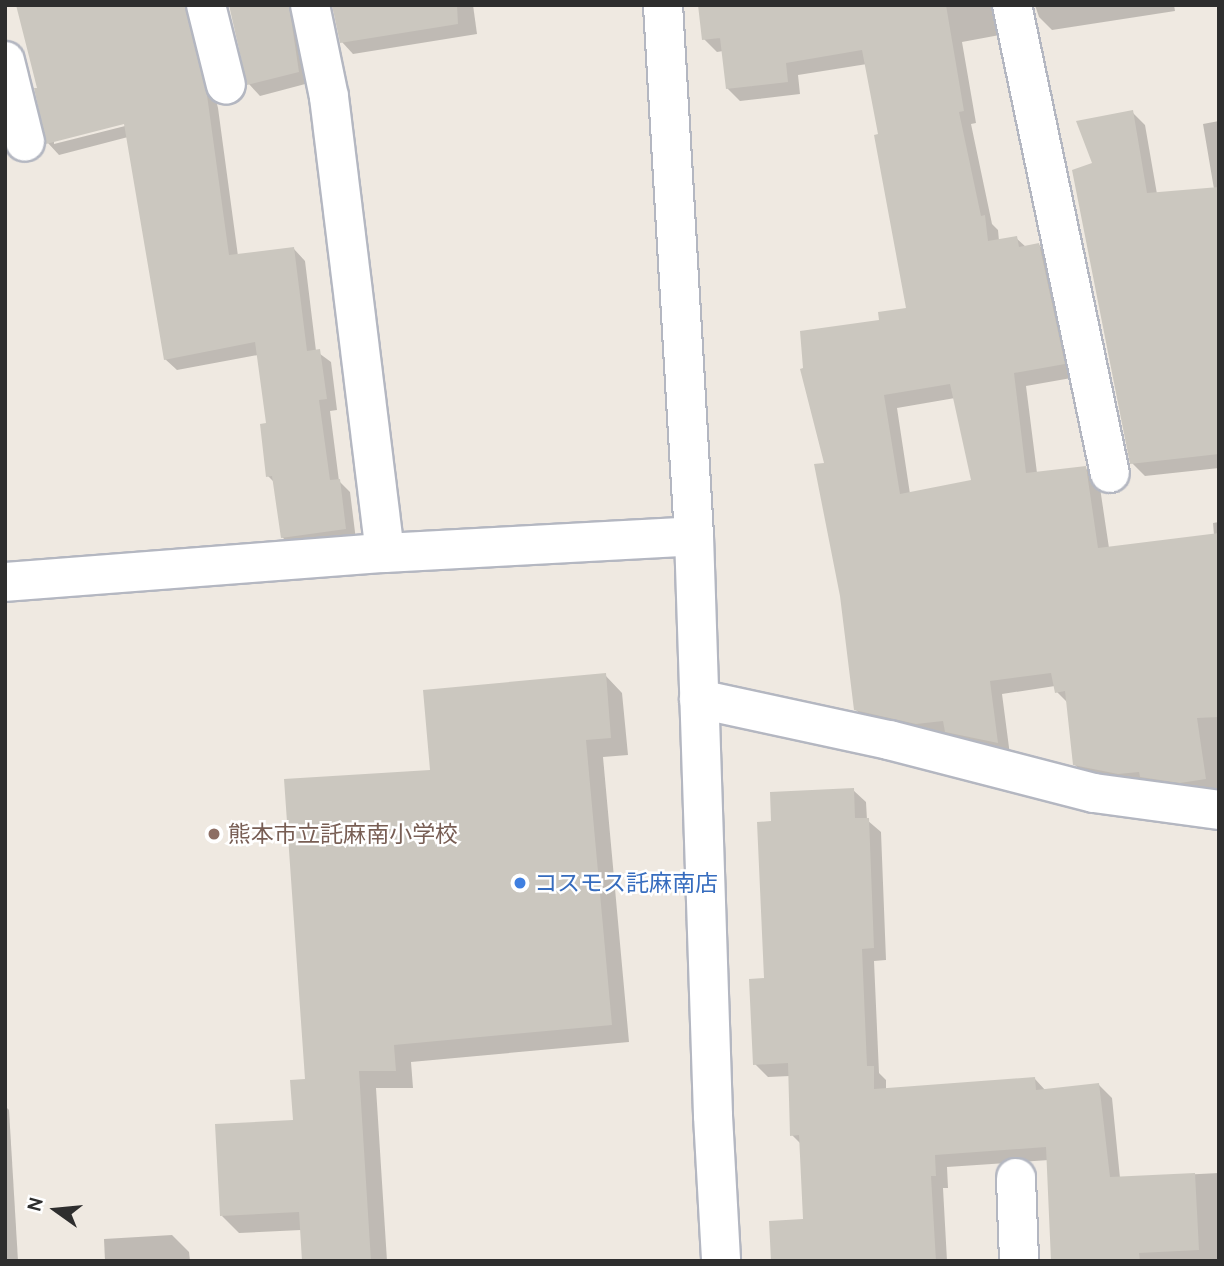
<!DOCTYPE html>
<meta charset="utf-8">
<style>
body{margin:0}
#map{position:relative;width:1224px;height:1266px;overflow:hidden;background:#efe9e1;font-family:Cabin,"Noto Sans JP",sans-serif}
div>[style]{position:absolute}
.shadow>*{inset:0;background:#0003}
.building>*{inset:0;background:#cbc7bf}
.roads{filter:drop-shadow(2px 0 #b4b7c1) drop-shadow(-2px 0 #b4b7c1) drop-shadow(0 2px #b4b7c1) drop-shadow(0 -2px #b4b7c1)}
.minor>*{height:38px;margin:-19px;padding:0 19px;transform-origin:19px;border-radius:19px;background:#fff}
.dots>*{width:19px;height:19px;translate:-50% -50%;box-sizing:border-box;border:4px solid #fff;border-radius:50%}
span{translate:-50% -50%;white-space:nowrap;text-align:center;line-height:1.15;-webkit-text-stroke:5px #fff;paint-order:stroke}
.education-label{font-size:23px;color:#785e54}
.left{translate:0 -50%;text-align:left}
.shop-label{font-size:23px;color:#366cbe}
.frame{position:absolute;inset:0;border:7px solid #2e2e2e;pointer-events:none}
.north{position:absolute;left:21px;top:1175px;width:70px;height:70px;-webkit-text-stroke:5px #fff;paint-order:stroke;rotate:285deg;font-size:19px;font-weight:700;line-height:28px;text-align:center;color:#2e2e2e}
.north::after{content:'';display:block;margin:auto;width:24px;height:32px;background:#2e2e2e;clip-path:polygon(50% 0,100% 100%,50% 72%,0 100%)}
</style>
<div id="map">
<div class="shadow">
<div style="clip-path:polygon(evenodd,18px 5px,199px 5px,196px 23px,218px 108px,238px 256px,294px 249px,305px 261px,316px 351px,331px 362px,337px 410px,330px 411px,339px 481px,350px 492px,356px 540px,294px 548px,282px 537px,275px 483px,268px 476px,268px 425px,258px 355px,177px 370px,165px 359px,128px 137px,59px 155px,48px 143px,39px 89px,18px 5px,132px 120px,133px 124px,54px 144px,54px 141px,132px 120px)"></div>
<div style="clip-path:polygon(230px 5px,303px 5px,309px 83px,260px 96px,249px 84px)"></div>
<div style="clip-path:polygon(332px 5px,473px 5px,477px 34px,353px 54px,342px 42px)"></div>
<div style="clip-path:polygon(evenodd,700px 5px,1008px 5px,1005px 34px,962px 42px,976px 123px,971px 124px,992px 224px,998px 230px,999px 241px,1016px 238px,1026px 247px,1039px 245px,1052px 258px,1077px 377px,1026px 386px,1037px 473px,1085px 468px,1099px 481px,1109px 548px,1214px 535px,1213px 523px,1219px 522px,1219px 792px,1088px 777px,1074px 764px,1068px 703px,1057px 692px,1055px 686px,1002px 694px,1010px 755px,960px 744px,950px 734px,931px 737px,869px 722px,855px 709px,827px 464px,881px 321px,908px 310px,867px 64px,798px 75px,800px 94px,740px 101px,727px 88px,723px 51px,717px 52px,704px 39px,700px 5px,955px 398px,973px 481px,910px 494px,897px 408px,955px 398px)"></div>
<div style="clip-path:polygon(1035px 5px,1174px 5px,1175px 11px,1052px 30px,1039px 17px)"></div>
<div style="clip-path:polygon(1132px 112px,1145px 125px,1157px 194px,1214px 189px,1203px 124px,1219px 121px,1219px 468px,1145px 476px,1132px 463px,1094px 164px)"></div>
<div style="clip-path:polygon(605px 675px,622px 693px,628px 755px,603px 757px,629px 1042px,411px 1062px,413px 1088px,376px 1088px,387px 1261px,303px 1261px,301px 1230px,239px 1233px,222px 1216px,294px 1122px,307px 1081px,432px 772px)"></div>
<div style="clip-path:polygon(853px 790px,866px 802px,867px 820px,881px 832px,886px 960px,874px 961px,879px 1073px,886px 1080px,886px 1090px,1035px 1079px,1046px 1091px,1099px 1085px,1112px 1098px,1120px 1178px,1219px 1173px,1219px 1261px,1058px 1261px,1049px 1160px,947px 1167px,948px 1188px,943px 1188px,947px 1261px,773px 1261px,805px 1220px,801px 1144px,792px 1135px,790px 1076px,768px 1077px,755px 1064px,766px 980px,773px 823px)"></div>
<div style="clip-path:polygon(5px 1106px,9px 1110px,18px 1261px,5px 1261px)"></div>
<div style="clip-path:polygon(172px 1235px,189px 1252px,190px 1261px,105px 1261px,104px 1239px)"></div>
</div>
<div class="building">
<div style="clip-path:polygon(16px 5px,185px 5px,207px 95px,229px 255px,294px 247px,307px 351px,320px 349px,327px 399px,319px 400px,330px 480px,340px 479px,346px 529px,281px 538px,272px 476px,266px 477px,260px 424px,266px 423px,255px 342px,164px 360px,124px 124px,46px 144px,34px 88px,37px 88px)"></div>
<div style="clip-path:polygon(229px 5px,289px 5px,299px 72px,247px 85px)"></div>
<div style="clip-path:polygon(332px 5px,457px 5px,458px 24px,340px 43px)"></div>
<div style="clip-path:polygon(evenodd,698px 5px,946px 5px,964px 111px,959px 112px,981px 216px,985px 215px,988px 241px,1017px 236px,1019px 247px,1039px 243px,1065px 364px,1014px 373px,1026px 473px,1086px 466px,1098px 548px,1219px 533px,1219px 717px,1197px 718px,1206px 779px,1180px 783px,1140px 777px,1139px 772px,1118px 774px,1073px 765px,1065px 691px,1055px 693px,1051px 673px,990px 681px,998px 743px,945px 732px,943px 721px,916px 724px,854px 710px,840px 596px,814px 464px,824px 463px,800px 369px,803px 368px,800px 331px,879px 320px,878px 312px,906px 308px,874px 135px,878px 134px,862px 50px,786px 63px,788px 82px,726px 89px,720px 38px,702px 40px,698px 5px,950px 384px,971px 480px,900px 494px,884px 395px,950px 384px)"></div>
<div style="clip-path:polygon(1133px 110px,1147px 193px,1219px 187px,1219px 454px,1130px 464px,1072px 170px,1092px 163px,1076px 121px)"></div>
<div style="clip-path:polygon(606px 673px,611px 738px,586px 740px,612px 1025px,394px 1045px,396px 1071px,359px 1071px,371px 1261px,302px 1261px,299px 1212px,220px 1216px,215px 1124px,293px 1120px,290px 1080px,305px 1079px,284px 779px,430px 770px,423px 690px)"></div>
<div style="clip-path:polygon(854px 788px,855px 818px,869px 818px,874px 948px,862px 949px,867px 1066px,874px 1066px,874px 1089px,1035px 1077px,1036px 1090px,1099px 1083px,1110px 1177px,1195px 1173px,1199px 1250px,1139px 1253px,1140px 1261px,1051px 1261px,1046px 1147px,935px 1155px,936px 1176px,931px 1176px,936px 1261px,771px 1261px,769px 1221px,803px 1219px,799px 1135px,790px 1136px,788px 1063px,753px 1065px,749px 979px,764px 978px,757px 822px,771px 821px,770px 792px)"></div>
</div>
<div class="roads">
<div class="minor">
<div style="left:206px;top:5px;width:82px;rotate:76deg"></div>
<div style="left:310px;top:5px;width:94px;rotate:78.3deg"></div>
<div style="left:329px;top:97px;width:459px;rotate:83deg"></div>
<div style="left:663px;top:5px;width:532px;rotate:86.66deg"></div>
<div style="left:694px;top:536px;width:580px;rotate:88.12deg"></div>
<div style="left:713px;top:1116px;width:145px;rotate:86.8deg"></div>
<div style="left:1012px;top:5px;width:478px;rotate:78.2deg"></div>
<div style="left:5px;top:61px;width:83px;rotate:76.1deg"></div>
<div style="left:5px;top:582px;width:381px;rotate:-4.4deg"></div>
<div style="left:385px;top:553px;width:309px;rotate:-3.1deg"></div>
<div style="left:699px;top:699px;width:194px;rotate:12.2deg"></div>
<div style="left:889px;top:740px;width:212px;rotate:14.5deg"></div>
<div style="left:1094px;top:793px;width:126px;rotate:7.7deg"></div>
<div style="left:1016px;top:1178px;width:83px;rotate:87.9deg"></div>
</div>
</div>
<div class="dots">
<div style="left:214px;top:834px;background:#8d6e63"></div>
<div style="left:520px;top:883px;background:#3f7fe0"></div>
</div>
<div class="education-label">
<span class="left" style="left:228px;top:834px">熊本市立託麻南小学校</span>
</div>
<div class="shop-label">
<span class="left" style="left:534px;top:883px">コスモス託麻南店</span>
</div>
<div class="frame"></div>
<div class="north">N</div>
</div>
